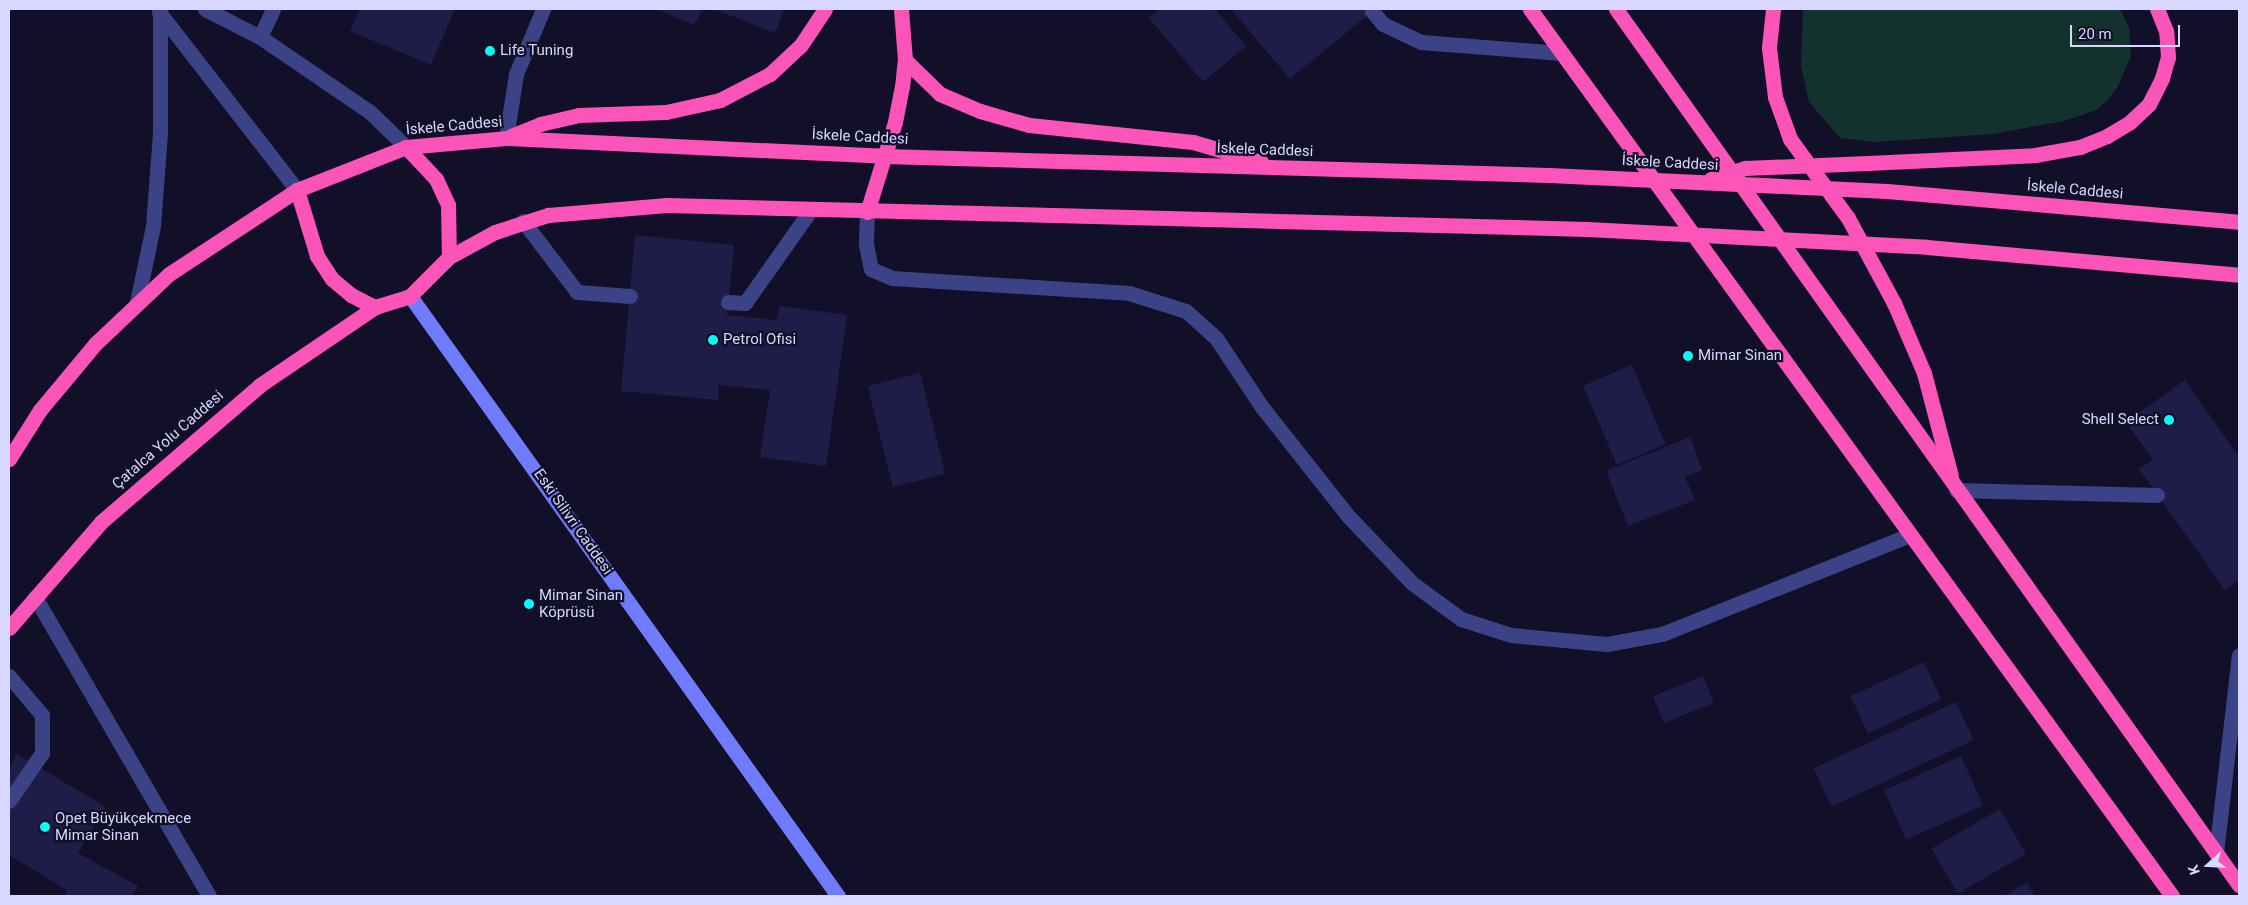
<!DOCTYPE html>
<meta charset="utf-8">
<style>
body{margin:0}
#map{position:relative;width:2248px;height:905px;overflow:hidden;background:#111028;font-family:Roboto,sans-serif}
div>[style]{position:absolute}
.green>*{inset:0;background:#13322d}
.building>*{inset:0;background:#201c48;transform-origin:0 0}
.lane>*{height:15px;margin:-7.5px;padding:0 7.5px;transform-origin:7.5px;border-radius:7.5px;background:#3c4286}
.street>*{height:15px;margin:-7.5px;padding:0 7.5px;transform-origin:7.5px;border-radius:7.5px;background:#3c4286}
.secondary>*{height:15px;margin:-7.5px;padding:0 7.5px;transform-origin:7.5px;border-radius:7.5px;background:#6f7cfd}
.highway>*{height:15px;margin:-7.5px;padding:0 7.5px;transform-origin:7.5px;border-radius:7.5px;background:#fd54b9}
.highway-bridge>*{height:15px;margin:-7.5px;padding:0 7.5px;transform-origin:7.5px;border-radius:7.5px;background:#fd54b9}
.dots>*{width:14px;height:14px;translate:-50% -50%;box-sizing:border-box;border:2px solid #111028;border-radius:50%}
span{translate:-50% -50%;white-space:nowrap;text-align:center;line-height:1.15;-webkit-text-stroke:4.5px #111028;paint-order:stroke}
.poi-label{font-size:15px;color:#d7d7ff}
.left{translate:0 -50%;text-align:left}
.right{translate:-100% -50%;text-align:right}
.street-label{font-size:15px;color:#d7d7ff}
.frame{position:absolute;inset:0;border:10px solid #d7d7ff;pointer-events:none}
.north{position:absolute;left:2183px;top:840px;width:50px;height:50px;-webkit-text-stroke:4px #111028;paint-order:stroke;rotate:251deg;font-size:14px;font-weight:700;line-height:20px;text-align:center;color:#d7d7ff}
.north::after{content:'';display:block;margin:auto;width:18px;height:22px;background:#d7d7ff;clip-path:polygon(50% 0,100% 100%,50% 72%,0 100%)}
.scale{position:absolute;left:2070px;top:25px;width:110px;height:22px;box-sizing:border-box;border:2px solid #d7d7ff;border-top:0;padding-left:6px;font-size:15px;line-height:18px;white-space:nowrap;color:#d7d7ff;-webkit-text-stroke:4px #111028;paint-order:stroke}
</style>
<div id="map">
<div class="green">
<div style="clip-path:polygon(1803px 9px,2120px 9px,2129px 28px,2131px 56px,2118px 86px,2107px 101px,2096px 110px,2064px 121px,1993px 134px,1874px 142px,1840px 138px,1809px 102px,1801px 66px)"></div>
</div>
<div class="building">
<div style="clip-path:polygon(360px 9px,455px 9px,431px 65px,350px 31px)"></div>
<div style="clip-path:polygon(656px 9px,703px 9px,694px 25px)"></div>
<div style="clip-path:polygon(714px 9px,784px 9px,775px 33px)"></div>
<div style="clip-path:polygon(1160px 9px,1215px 9px,1246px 46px,1203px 82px,1149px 18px)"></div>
<div style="clip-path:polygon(1231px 9px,1375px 9px,1290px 79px)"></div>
<div style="clip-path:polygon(635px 235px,734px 245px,727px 315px,776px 320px,780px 306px,847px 315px,826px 466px,760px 457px,770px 390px,719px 385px,718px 400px,621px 391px)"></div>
<div style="left:1632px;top:365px;width:86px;height:53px;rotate:67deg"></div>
<div style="left:920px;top:373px;width:104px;height:54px;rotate:76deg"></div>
<div style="clip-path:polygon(2185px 380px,2239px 457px,2239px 580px,2225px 590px,2139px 469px,2153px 460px,2126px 422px)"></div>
<div style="clip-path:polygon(1690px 437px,1702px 470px,1685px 477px,1695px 500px,1628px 526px,1606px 471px)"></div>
<div style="left:1924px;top:662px;width:41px;height:81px;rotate:65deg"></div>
<div style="left:1703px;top:676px;width:29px;height:54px;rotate:68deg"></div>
<div style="left:1956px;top:702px;width:42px;height:157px;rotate:65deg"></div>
<div style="clip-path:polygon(17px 754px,106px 807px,78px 853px,138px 886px,132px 896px,64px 896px,67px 890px,9px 855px,9px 769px)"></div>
<div style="left:1961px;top:756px;width:54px;height:84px;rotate:66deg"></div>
<div style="left:2000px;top:809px;width:52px;height:79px;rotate:60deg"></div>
<div style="clip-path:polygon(2027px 883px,2035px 896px,2003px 896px)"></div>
</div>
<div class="lane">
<div style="left:1372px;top:11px;width:17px;rotate:50deg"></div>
<div style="left:1383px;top:24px;width:42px;rotate:25.3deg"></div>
<div style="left:1421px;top:42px;width:140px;rotate:4.5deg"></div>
<div style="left:523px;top:221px;width:89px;rotate:52.7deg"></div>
<div style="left:577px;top:292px;width:53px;rotate:4.3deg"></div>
<div style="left:728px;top:302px;width:17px;rotate:3deg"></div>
<div style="left:745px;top:303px;width:113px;rotate:-54.8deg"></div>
<div style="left:1956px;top:490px;width:201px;rotate:1.4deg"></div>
<div style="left:9px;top:676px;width:51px;rotate:49.8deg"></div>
<div style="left:42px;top:715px;width:38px;rotate:90deg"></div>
<div style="left:42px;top:753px;width:58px;rotate:124.5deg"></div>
<div style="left:2216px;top:853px;width:199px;rotate:-83.4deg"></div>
</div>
<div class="street">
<div style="left:205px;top:9px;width:62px;rotate:27deg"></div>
<div style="left:260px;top:37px;width:133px;rotate:34.3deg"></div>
<div style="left:370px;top:112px;width:50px;rotate:44.2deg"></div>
<div style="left:159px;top:12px;width:225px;rotate:52.2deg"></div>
<div style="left:260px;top:37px;width:31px;rotate:-65deg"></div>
<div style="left:506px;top:138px;width:65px;rotate:-81.1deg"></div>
<div style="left:516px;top:74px;width:70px;rotate:-67.4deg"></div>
<div style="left:867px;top:212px;width:32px;rotate:92deg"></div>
<div style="left:866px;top:244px;width:25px;rotate:79deg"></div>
<div style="left:871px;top:269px;width:23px;rotate:23deg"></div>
<div style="left:892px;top:278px;width:237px;rotate:3.6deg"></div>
<div style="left:1129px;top:293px;width:60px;rotate:17.5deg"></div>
<div style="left:1186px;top:311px;width:40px;rotate:42deg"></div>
<div style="left:1216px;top:338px;width:83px;rotate:56.3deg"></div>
<div style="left:1262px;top:407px;width:140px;rotate:51.7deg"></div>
<div style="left:1349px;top:517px;width:91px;rotate:46.3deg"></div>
<div style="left:1412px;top:583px;width:61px;rotate:36.3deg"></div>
<div style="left:1461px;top:619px;width:52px;rotate:17.7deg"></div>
<div style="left:1511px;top:635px;width:96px;rotate:5.4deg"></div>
<div style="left:1607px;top:644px;width:56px;rotate:-10.3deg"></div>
<div style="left:1662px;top:634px;width:266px;rotate:-21.8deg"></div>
<div style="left:137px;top:302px;width:78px;rotate:-78.1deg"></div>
<div style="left:153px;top:226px;width:94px;rotate:-85.7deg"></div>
<div style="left:160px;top:132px;width:117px;rotate:-90deg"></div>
<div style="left:35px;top:597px;width:346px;rotate:59.8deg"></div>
</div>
<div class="secondary">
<div style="left:410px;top:296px;width:737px;rotate:54.5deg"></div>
</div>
<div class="highway">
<div style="left:1530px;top:9px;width:1095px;rotate:54.1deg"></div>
<div style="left:1616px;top:9px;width:1075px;rotate:54.58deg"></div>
<div style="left:1773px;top:9px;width:39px;rotate:96deg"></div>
<div style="left:1769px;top:48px;width:49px;rotate:83deg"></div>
<div style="left:1775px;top:97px;width:45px;rotate:70.3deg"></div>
<div style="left:1790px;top:139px;width:98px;rotate:53.7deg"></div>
<div style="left:1848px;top:218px;width:97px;rotate:61.6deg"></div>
<div style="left:1894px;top:303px;width:76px;rotate:66.8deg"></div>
<div style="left:1924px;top:373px;width:106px;rotate:75.3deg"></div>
<div style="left:905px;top:60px;width:49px;rotate:44.2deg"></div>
<div style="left:940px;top:94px;width:43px;rotate:23deg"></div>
<div style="left:980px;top:111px;width:51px;rotate:15.9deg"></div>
<div style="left:1029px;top:125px;width:165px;rotate:5.9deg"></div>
<div style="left:1193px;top:142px;width:71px;rotate:16.4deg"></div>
<div style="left:511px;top:136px;width:31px;rotate:-22deg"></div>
<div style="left:540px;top:124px;width:39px;rotate:-13deg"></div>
<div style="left:578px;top:115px;width:88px;rotate:-2deg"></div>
<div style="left:666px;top:112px;width:55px;rotate:-12.5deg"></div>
<div style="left:720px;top:100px;width:56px;rotate:-27.5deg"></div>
<div style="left:770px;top:74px;width:42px;rotate:-43.1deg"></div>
<div style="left:801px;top:45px;width:43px;rotate:-56.3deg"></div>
<div style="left:406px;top:147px;width:44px;rotate:46.8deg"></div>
<div style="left:436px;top:179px;width:29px;rotate:65deg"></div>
<div style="left:448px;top:205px;width:52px;rotate:88.9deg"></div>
<div style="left:1867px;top:163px;width:168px;rotate:-2.7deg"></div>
<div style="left:2035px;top:155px;width:46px;rotate:-10.1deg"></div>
<div style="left:2080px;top:147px;width:29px;rotate:-22deg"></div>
<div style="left:2107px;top:136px;width:27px;rotate:-31deg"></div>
<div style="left:2130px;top:122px;width:26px;rotate:-43deg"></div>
<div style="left:2149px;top:104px;width:29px;rotate:-63deg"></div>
<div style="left:2162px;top:78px;width:22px;rotate:-74deg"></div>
<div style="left:2168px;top:57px;width:26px;rotate:-94deg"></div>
<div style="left:2166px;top:31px;width:24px;rotate:-112deg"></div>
<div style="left:297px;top:190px;width:69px;rotate:73.1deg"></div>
<div style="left:317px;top:256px;width:27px;rotate:57deg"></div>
<div style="left:332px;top:279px;width:25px;rotate:40deg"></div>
<div style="left:351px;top:295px;width:27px;rotate:27deg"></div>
<div style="left:1887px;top:191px;width:353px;rotate:5deg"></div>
<div style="left:867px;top:212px;width:94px;rotate:-72.7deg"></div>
<div style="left:895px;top:122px;width:36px;rotate:-79deg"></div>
<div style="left:902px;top:87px;width:27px;rotate:-84deg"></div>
<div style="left:905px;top:60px;width:51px;rotate:-94.5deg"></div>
<div style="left:1927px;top:247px;width:313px;rotate:5.1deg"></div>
<div style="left:9px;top:459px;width:58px;rotate:-57.7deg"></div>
<div style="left:40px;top:410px;width:86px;rotate:-50.2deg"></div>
<div style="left:95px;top:344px;width:102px;rotate:-43.4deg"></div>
<div style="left:169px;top:274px;width:153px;rotate:-33.3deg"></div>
<div style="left:297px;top:190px;width:117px;rotate:-21.5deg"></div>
<div style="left:406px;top:147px;width:100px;rotate:-5.1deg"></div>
<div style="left:506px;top:138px;width:378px;rotate:2.7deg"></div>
<div style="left:884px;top:156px;width:665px;rotate:1.64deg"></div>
<div style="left:9px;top:628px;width:140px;rotate:-49deg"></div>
<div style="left:101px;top:522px;width:210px;rotate:-40.7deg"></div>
<div style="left:260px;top:385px;width:139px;rotate:-34.1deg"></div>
<div style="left:375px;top:307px;width:37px;rotate:-17deg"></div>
<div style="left:410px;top:296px;width:55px;rotate:-45deg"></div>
<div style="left:449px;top:257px;width:52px;rotate:-28.5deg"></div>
<div style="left:495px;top:232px;width:56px;rotate:-17.8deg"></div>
<div style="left:548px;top:215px;width:119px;rotate:-4.8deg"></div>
<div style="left:667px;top:205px;width:920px;rotate:1.49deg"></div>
</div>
<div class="highway-bridge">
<div style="left:1549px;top:175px;width:338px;rotate:2.7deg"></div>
<div style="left:1711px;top:179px;width:36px;rotate:-18deg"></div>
<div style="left:1745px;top:168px;width:122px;rotate:-2.3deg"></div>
<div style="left:1587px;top:229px;width:340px;rotate:3deg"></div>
</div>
<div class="dots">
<div style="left:490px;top:51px;background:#06fcf8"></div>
<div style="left:713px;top:340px;background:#06fcf8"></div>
<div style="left:1688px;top:356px;background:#06fcf8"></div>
<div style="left:2169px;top:420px;background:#06fcf8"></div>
<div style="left:529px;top:604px;background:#06fcf8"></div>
<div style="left:45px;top:827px;background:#06fcf8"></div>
</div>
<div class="poi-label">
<span class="left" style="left:500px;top:51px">Life Tuning</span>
<span class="left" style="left:723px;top:340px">Petrol Ofisi</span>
<span class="left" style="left:1698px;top:356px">Mimar Sinan</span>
<span class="right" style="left:2159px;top:420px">Shell Select</span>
<span class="left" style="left:539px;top:604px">Mimar Sinan<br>Köprüsü</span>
<span class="left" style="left:55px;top:827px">Opet Büyükçekmece<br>Mimar Sinan</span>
</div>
<div class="street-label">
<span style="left:454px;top:126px;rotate:-5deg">İskele Caddesi</span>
<span style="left:860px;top:137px;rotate:3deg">İskele Caddesi</span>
<span style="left:1265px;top:150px;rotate:2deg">İskele Caddesi</span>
<span style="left:1670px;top:163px;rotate:3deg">İskele Caddesi</span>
<span style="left:2075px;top:190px;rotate:5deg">İskele Caddesi</span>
<span style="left:168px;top:440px;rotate:-41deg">Çatalca Yolu Caddesi</span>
<span style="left:573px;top:522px;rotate:55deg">Eski Silivri Caddesi</span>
</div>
<div class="frame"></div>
<div class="north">K</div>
<div class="scale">20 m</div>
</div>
